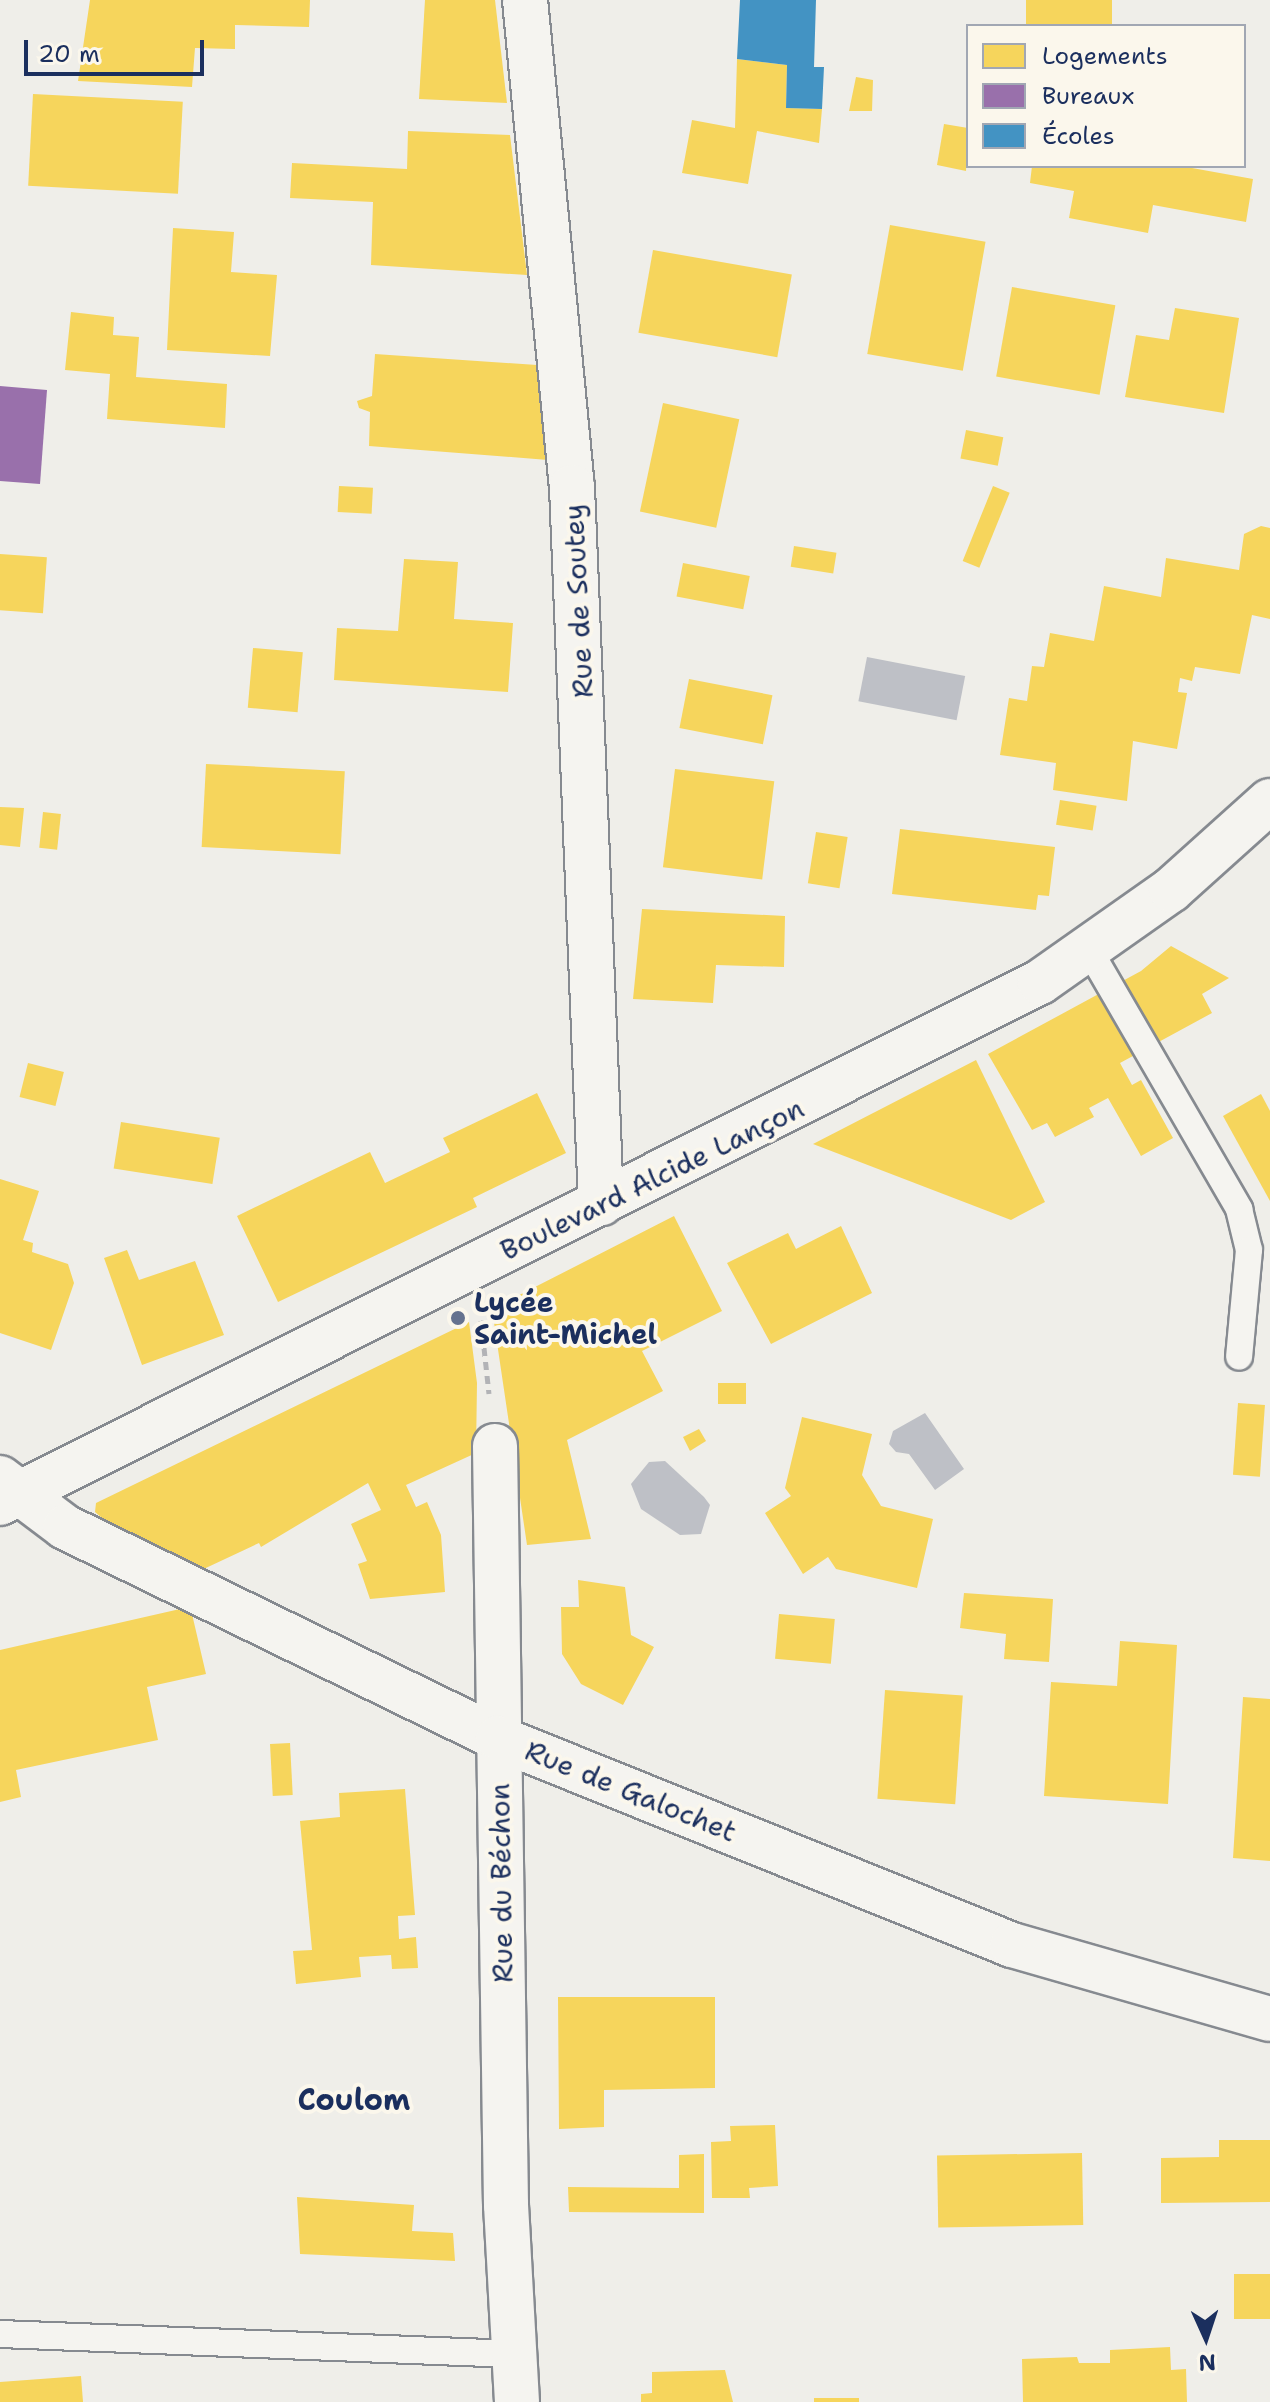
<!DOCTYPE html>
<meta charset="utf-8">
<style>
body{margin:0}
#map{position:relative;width:1270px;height:2402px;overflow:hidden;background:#efeee9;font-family:"Shantell Sans",sans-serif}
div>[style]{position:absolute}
.water>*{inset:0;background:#bec0c6;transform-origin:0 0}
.homes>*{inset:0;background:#f6d55c;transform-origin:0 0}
.offices>*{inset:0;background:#9970ab}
.schools>*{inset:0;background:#4393c3}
.path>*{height:5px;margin-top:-2.5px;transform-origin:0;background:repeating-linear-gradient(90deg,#b2b3b6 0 8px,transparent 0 14px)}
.roads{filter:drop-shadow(2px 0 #868a90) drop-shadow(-2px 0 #868a90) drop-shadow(0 2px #868a90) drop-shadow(0 -2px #868a90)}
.lane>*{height:26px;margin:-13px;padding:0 13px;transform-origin:13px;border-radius:13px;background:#f5f4f0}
.street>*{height:44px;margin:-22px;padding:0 22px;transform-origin:22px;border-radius:22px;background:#f5f4f0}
.dots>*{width:22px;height:22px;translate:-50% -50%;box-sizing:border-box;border:4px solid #fbf7ec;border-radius:50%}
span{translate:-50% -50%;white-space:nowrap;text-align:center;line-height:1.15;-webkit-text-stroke:8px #fbf7ec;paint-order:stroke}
.street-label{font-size:28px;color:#1b2f5e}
.poi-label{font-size:28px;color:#1b2f5e;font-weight:700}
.left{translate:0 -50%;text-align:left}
.neighbourhood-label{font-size:30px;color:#1b2f5e;font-weight:700}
.legend{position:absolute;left:966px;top:24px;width:280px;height:144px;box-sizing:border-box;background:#fbf7ec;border:2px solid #a1a7b3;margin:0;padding:10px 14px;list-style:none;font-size:24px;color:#1b2f5e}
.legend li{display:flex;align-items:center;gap:16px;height:40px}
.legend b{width:40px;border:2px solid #a1a7b3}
.north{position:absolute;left:1166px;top:2298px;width:80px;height:80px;-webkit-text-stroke:6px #fbf7ec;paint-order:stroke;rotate:177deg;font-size:22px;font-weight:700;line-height:32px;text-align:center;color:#1b2f5e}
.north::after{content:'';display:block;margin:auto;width:28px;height:36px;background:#1b2f5e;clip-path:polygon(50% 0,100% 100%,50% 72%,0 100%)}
.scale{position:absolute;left:24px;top:40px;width:180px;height:36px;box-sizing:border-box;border:4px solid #1b2f5e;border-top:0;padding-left:10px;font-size:24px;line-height:28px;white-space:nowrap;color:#1b2f5e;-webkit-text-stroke:6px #fbf7ec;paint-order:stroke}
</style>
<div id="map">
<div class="water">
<div style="left:867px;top:657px;width:100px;height:45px;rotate:11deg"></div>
<div style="clip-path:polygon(925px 1413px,964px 1469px,935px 1490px,909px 1454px,896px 1452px,889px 1444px,893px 1431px)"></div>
<div style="clip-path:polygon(649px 1462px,665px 1461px,704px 1497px,710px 1505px,701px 1534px,680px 1535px,641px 1509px,631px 1484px)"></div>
</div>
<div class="homes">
<div style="clip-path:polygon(90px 0,310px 0,309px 27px,235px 25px,235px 49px,195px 48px,192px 87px,78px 81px)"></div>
<div style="clip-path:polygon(425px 0,495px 0,507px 103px,419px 99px)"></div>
<div style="left:1026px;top:0;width:86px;height:27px"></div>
<div style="clip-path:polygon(737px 59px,787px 65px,786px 108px,822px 109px,819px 143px,757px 131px,748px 184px,682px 173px,692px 120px,735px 128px)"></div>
<div style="clip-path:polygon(856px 77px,873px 80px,872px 111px,849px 111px)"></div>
<div style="left:33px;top:94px;width:150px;height:92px;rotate:3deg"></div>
<div style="clip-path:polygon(944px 124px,968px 128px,966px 171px,937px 165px)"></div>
<div style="clip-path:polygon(408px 131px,510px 135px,527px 275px,371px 265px,373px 202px,290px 198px,292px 163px,407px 169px)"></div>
<div style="clip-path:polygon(1032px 166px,1181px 166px,1253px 179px,1246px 222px,1153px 205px,1148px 233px,1069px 218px,1074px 191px,1030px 183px)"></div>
<div style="left:890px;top:225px;width:97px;height:131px;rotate:10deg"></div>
<div style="clip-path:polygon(173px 228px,234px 232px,231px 272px,277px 275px,270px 356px,167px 350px)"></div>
<div style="left:653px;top:250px;width:141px;height:84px;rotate:10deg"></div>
<div style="left:1012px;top:287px;width:105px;height:91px;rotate:10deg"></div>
<div style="clip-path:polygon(1175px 308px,1239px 318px,1224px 413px,1125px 397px,1136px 335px,1169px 340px)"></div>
<div style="clip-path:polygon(71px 312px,114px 317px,113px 335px,139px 337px,136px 377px,227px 384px,225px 428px,107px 419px,110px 374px,65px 370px)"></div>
<div style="clip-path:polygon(375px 354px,537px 365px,548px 460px,369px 446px,370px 412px,359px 408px,357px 401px,372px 396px)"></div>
<div style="left:663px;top:403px;width:78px;height:111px;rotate:12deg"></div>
<div style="left:966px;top:430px;width:38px;height:29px;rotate:11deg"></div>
<div style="left:339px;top:486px;width:34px;height:26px;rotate:3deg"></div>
<div style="left:993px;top:486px;width:18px;height:81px;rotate:22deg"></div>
<div style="clip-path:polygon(1261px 526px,1270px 528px,1270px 619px,1252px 615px,1240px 674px,1195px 667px,1192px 681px,1180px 678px,1178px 692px,1187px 693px,1177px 749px,1133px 741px,1127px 801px,1053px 790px,1056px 763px,1000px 755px,1009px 698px,1027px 701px,1032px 666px,1044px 667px,1050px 633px,1094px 641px,1104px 586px,1161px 597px,1166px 558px,1239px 570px,1244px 534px)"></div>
<div style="left:794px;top:546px;width:43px;height:21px;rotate:9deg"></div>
<div style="left:0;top:554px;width:47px;height:56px;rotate:4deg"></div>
<div style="clip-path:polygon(404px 559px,458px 562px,454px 619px,513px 623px,508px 692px,334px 680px,337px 628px,398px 631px)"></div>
<div style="left:683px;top:563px;width:68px;height:34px;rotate:11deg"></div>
<div style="left:253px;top:648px;width:50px;height:60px;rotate:5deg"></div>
<div style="left:689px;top:679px;width:85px;height:50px;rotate:11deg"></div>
<div style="left:206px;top:764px;width:139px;height:83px;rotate:3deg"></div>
<div style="left:675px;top:769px;width:100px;height:99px;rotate:7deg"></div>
<div style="left:1060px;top:800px;width:37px;height:25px;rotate:9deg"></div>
<div style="clip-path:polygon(0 807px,24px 808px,20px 847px,0 845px)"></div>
<div style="left:43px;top:812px;width:18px;height:36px;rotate:6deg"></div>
<div style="clip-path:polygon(900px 829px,1055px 847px,1049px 896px,1038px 895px,1036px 910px,892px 894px)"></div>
<div style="left:816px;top:832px;width:32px;height:52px;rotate:9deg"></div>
<div style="clip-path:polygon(642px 909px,785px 916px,784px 967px,716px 965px,713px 1003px,633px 999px)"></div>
<div style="clip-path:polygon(1171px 946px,1229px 978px,1202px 994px,1212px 1013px,1120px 1063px,1132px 1085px,1141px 1080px,1173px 1138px,1141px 1156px,1108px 1098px,1089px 1108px,1094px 1117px,1055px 1137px,1047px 1123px,1032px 1130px,988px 1054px,1141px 971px)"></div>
<div style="clip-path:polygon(976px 1060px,1045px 1202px,1011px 1220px,813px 1144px)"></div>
<div style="left:28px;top:1063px;width:37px;height:35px;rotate:14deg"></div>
<div style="clip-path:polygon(537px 1093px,566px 1153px,473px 1198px,477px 1207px,278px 1302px,237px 1216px,370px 1152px,385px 1183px,450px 1152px,443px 1138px)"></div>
<div style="clip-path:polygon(1261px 1094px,1270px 1111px,1270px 1201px,1223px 1116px)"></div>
<div style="left:121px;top:1122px;width:100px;height:47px;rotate:9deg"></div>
<div style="clip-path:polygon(0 1179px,39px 1191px,23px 1240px,33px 1243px,32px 1252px,68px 1264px,74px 1283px,51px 1350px,0 1333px)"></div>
<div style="clip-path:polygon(674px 1216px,722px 1311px,642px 1351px,663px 1391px,567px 1440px,591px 1539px,527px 1545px,492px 1309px)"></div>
<div style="clip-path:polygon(841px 1226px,872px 1293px,771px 1344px,727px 1263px,788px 1233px,796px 1249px)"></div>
<div style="clip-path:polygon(127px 1250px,139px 1280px,195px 1261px,224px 1335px,142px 1365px,104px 1258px)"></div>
<div style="clip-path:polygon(469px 1322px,477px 1383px,476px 1453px,406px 1485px,416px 1507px,427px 1502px,441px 1535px,445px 1592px,370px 1599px,358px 1564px,367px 1561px,351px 1524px,381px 1510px,368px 1483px,261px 1547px,259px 1543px,193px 1574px,122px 1535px,95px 1512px,96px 1503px)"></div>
<div style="left:718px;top:1383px;width:28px;height:21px"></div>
<div style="left:1238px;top:1403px;width:27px;height:72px;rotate:4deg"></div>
<div style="clip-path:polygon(802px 1417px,872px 1434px,862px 1475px,881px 1506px,933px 1519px,917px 1588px,836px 1569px,828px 1557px,803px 1574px,765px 1513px,791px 1496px,785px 1488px)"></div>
<div style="clip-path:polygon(699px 1429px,706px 1441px,690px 1451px,683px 1437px)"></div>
<div style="clip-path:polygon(578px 1580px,625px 1587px,631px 1635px,654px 1647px,623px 1705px,581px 1684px,562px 1654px,561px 1607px,579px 1607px)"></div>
<div style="clip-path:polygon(964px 1593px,1053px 1599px,1049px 1662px,1004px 1659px,1006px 1634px,960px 1628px)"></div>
<div style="clip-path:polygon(180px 1609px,192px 1614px,206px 1674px,147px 1687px,158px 1740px,16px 1770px,21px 1797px,0 1802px,0 1650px)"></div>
<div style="left:779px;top:1614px;width:56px;height:45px;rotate:5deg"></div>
<div style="clip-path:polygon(1120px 1641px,1177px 1645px,1168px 1804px,1044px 1796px,1051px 1682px,1117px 1686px)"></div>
<div style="left:885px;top:1690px;width:78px;height:109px;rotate:4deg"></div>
<div style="clip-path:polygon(1243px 1697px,1270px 1699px,1270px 1861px,1233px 1858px)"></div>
<div style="left:290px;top:1743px;width:52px;height:20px;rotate:87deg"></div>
<div style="clip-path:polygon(405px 1789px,415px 1915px,398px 1916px,399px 1939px,416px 1937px,418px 1968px,392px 1969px,391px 1955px,359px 1957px,361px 1977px,296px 1984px,293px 1951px,312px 1950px,300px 1821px,340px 1817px,339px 1793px)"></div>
<div style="clip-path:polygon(558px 1997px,715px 1997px,715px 2088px,604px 2090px,604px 2127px,559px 2129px)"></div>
<div style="clip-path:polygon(775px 2125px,778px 2186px,749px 2188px,750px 2198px,712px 2198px,711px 2142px,731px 2141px,730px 2126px)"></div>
<div style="clip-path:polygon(1219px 2140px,1270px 2140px,1270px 2202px,1161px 2203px,1161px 2158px,1219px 2157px)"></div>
<div style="left:1082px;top:2153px;width:72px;height:145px;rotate:89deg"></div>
<div style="clip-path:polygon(704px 2154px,704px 2213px,569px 2212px,568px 2187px,679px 2188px,679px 2155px)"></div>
<div style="clip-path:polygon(297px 2197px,414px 2205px,412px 2231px,453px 2233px,455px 2261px,300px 2254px)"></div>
<div style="left:1234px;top:2274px;width:36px;height:45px"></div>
<div style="clip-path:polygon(1170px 2347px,1171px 2370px,1186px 2369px,1187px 2402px,1023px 2402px,1022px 2359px,1077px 2357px,1079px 2363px,1110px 2363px,1110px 2350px)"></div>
<div style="clip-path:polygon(725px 2370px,733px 2402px,641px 2402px,641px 2394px,652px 2393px,652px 2372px)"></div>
<div style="clip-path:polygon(81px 2376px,83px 2402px,0 2402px,0 2382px)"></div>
<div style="left:814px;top:2398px;width:45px;height:4px"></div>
</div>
<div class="offices">
<div style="clip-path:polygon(0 386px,47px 390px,40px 484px,0 481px)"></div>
</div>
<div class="schools">
<div style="clip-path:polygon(740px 0,816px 0,814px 67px,824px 67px,822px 109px,786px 108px,787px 65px,737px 59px)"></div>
</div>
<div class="path">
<div style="left:481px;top:1320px;width:74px;rotate:83.8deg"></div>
</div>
<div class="roads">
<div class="lane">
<div style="left:1088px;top:948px;width:302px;rotate:59.9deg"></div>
<div style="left:1239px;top:1209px;width:42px;rotate:76.3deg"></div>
<div style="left:1249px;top:1250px;width:107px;rotate:95.3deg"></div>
<div style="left:0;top:2334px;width:514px;rotate:2.23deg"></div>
</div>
<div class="street">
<div style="left:525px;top:0;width:489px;rotate:84.5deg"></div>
<div style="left:572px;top:487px;width:717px;rotate:87.68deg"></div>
<div style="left:495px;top:1446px;width:759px;rotate:89.17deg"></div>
<div style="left:506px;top:2205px;width:197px;rotate:86.8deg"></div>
<div style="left:0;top:1478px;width:81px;rotate:37deg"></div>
<div style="left:65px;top:1527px;width:482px;rotate:26deg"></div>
<div style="left:498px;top:1738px;width:554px;rotate:21.94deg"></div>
<div style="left:1012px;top:1945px;width:268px;rotate:16deg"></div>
<div style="left:0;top:1503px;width:1163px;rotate:-26.61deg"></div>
<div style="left:1040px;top:982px;width:160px;rotate:-35.1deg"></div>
<div style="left:1171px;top:890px;width:133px;rotate:-42deg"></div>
</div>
</div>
<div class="dots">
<div style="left:458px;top:1318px;background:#65728f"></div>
</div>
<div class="street-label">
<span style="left:578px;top:601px;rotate:-93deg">Rue de Soutey</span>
<span style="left:652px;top:1179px;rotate:-26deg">Boulevard Alcide Lançon</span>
<span style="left:631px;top:1791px;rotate:22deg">Rue de Galochet</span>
<span style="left:501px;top:1883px;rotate:-91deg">Rue du Béchon</span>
</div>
<div class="poi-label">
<span class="left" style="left:474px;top:1318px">Lycée<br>Saint-Michel</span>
</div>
<div class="neighbourhood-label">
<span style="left:354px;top:2100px">Coulom</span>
</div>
<ul class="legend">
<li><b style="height:22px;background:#f6d55c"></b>Logements</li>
<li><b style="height:22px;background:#9970ab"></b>Bureaux</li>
<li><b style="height:22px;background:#4393c3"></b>Écoles</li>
</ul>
<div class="north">N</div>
<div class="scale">20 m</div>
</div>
